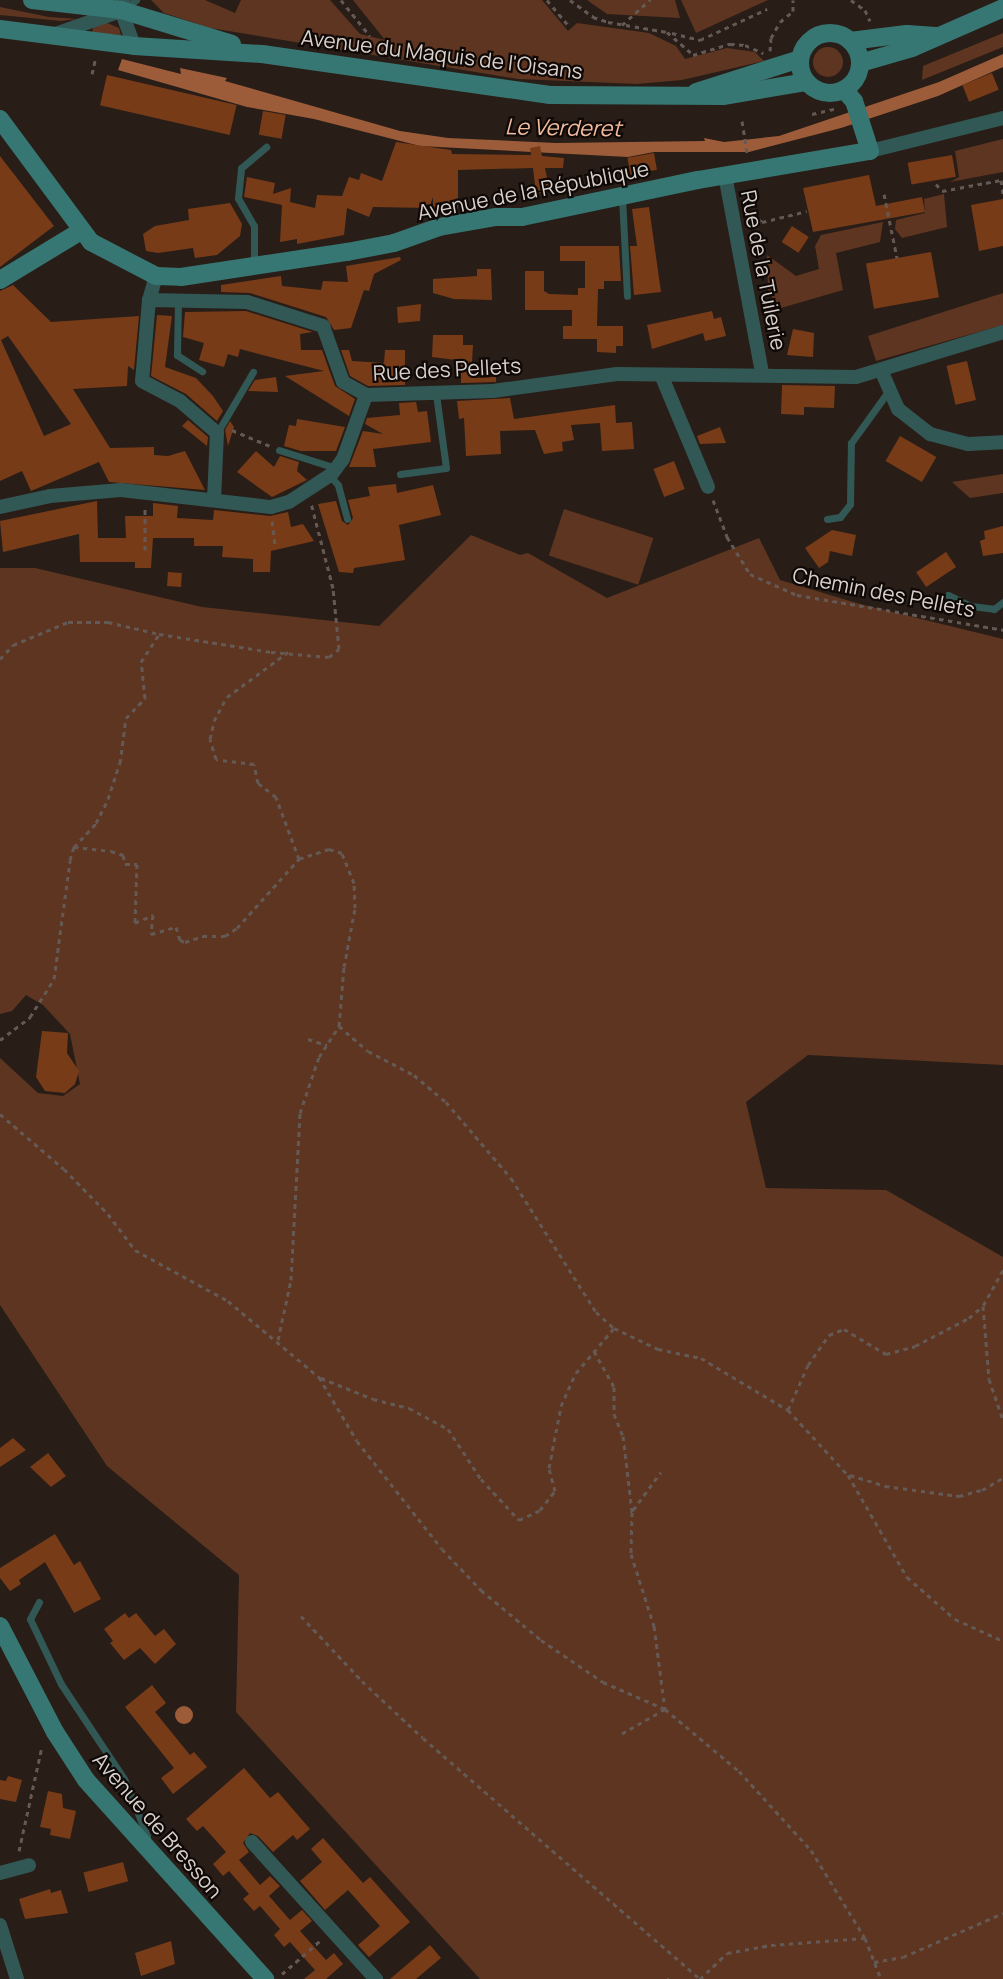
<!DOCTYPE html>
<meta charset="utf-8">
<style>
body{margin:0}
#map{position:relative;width:1003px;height:1979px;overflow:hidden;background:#291d17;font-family:Manrope,sans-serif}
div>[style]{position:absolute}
.green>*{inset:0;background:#5e3520;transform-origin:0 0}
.round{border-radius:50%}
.water>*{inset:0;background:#9c5c39}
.building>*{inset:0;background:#783b18;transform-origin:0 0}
.path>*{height:3px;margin-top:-1.5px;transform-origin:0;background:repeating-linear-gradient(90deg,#645954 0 4.5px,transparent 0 9px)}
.lane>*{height:7px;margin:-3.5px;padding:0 3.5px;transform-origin:3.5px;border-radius:3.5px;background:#325855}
.street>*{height:14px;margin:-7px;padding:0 7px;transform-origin:7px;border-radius:7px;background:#325855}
.secondary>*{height:18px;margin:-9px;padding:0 9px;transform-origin:9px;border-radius:9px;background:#377773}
.secondary>.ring{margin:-9px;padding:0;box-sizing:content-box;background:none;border:18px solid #377773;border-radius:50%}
span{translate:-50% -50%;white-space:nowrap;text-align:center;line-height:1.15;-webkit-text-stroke:4.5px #0e0906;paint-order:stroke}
.street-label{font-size:21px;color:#d9d0cc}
.water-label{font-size:22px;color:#f3bb9e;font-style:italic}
</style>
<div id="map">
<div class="green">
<div style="clip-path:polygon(151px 0,205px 0,235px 13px,241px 0,330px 0,360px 34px,385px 40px,353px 0,542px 0,568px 31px,577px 23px,649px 33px,676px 46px,685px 59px,727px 48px,755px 52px,764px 61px,682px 80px,637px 84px,518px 79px,210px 28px,164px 13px)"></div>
<div style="clip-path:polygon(587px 0,675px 0,680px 18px,607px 14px)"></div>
<div style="clip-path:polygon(681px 0,768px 0,696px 33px)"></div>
<div style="clip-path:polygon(0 7px,49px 17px,78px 19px,61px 21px,0 15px)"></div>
<div style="clip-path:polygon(105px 22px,119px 28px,121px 35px,92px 33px,93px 28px)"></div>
<div style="clip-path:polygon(1003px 33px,1003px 47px,922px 80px,923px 66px)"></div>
<div class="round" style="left:813px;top:47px;width:30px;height:30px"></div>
<div style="clip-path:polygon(1003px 139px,1003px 172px,950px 182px,959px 177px,955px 151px)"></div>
<div style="clip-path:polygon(944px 194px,947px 227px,902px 238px,895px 229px,896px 220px,925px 213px,924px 199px)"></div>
<div style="clip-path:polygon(883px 222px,880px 242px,836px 253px,843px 290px,781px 308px,768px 292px,767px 255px,796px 276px,819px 269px,815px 246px,821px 235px)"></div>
<div style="clip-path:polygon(1003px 293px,1003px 325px,876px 361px,868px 336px)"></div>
<div style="clip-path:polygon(1003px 474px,1003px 493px,970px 498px,952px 482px)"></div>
<div style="left:564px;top:509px;width:94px;height:49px;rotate:18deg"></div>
<div style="clip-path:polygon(471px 535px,520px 555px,528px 553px,607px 598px,759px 538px,780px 580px,860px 604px,1003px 639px,1003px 1065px,808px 1055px,746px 1102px,766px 1188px,886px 1190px,1003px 1257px,1003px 1979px,480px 1979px,236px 1712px,239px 1575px,107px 1466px,0 1305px,0 1058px,38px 1093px,63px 1096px,80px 1084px,70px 1034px,43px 1005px,26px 995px,12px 1011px,0 1014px,0 568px,35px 568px,202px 607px,379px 626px)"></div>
</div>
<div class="water">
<div style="clip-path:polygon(1003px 54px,1003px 67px,938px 96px,841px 128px,749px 152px,654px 152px,628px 157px,420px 146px,314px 119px,247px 107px,118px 70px,122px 59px,181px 74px,180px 68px,227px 78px,225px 81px,400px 131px,448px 138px,556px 143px,705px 141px,704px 138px,724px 142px,779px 136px,939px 82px)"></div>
<div class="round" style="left:175px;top:1706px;width:18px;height:18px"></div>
</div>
<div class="building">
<div style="left:992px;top:73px;width:18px;height:32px;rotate:68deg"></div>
<div style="left:107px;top:75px;width:133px;height:31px;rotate:13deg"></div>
<div style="left:263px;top:111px;width:23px;height:24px;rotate:10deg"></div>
<div style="clip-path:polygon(396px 142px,451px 150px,452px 154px,531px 155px,530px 148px,540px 146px,542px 156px,564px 158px,563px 168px,545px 168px,550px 191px,536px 194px,533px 168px,458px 170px,458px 209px,433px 214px,433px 197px,429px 208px,373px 207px,369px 217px,347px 208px,344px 235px,297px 244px,297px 239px,280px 242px,282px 205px,244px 197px,247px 177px,275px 183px,273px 194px,291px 188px,290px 202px,315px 208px,317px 195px,342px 196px,349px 177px,359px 180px,361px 173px,382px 181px)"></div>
<div style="left:654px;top:153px;width:17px;height:27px;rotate:80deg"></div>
<div style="left:952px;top:155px;width:22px;height:45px;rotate:80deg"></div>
<div style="clip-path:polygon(0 156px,54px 226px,0 267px)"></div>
<div style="clip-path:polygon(869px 175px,876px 206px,922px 197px,925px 212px,813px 232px,803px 188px)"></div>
<div style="clip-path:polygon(1003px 199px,1003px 246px,979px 251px,971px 205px)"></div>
<div style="clip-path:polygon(230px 203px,242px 224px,240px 236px,217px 255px,195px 258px,193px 248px,158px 253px,146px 251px,143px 234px,155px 226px,189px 220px,188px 209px)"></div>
<div style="clip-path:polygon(649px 207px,661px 292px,634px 295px,630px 246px,637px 246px,632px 209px)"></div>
<div style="left:792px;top:226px;width:20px;height:19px;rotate:33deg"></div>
<div style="clip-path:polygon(560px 246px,619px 246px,621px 281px,604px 281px,604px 289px,598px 289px,597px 326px,623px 326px,623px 346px,616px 346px,616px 353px,597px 352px,597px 339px,563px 339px,563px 326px,572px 326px,572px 310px,525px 310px,525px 271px,544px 271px,544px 291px,549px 294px,578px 295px,578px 288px,585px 288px,585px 261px,560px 261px)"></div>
<div style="left:931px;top:252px;width:46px;height:66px;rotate:80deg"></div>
<div style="clip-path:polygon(400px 257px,401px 260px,374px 274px,369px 291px,364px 290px,351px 328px,334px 330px,326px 317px,250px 293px,221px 292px,221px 285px,281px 276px,282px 286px,321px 290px,323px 281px,348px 282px,346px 266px)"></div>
<div style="clip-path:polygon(477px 269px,491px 269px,492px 300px,454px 299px,433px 293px,433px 279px,477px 276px)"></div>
<div style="clip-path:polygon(evenodd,13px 285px,51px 322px,139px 316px,134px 370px,128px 366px,127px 386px,73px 389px,110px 448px,154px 447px,154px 455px,168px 456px,185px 451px,205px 490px,109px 482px,99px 462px,31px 491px,22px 471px,0 481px,0 291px,13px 285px,8px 336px,71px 424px,44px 436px,1px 340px,8px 336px)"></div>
<div style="clip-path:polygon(421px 304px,420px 321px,398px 323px,397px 307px)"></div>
<div style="clip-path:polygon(246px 311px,313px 332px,300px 334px,301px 350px,322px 350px,335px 386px,355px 399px,349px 416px,285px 376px,324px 371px,240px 349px,238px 357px,228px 354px,224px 367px,199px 360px,204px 343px,183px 337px,185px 312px)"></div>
<div style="clip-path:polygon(712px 311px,714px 319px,721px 317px,726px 336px,705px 341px,703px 333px,652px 349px,647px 325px)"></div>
<div style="clip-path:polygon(157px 315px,172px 316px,165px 367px,196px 378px,213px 396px,223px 411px,217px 421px,186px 394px,151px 376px)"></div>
<div style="clip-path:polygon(793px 329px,814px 333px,813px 357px,787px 355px)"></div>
<div style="clip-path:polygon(433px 335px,463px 335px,463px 345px,473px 345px,472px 362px,432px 357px)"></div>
<div style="clip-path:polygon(341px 350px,349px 350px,352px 361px,384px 363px,385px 350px,405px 350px,405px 385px,368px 386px,350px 376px)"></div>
<div style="left:967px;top:361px;width:40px;height:21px;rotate:77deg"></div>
<div style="clip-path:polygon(461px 362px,474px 362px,474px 378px,496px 377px,496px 382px,461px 383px)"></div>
<div style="clip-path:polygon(276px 377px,278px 392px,248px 391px,255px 380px)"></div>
<div style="clip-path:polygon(782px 385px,835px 386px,834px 408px,804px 407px,804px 415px,781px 414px)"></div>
<div style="clip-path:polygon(510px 398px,514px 419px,615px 405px,616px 423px,632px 422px,634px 449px,602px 451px,600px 423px,571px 425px,574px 440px,562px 442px,563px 451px,544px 454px,535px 430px,500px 431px,501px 454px,466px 456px,464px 418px,459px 419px,457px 401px)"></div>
<div style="clip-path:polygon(416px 402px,418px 412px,427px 411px,431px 442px,373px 449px,376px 467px,349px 467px,363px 431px,383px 434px,365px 424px,367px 418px,400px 415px,399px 403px)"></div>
<div style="clip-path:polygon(297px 419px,345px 427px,336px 451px,301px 451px,284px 446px,289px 425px,296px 426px)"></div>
<div style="clip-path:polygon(188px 420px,208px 437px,207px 446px,182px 426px)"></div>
<div style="clip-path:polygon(230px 421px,234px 427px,228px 446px,225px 430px)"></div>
<div style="clip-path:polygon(720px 427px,726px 443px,700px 444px,697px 436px)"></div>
<div style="left:900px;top:436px;width:42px;height:29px;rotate:30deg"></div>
<div style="clip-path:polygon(256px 451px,274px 467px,280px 456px,299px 462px,297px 471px,307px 480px,272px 497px,237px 472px)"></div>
<div style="left:674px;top:461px;width:30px;height:22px;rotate:69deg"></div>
<div style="clip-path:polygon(396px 484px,397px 493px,433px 485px,441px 515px,399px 525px,405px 560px,354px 568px,353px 573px,339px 572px,318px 504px,336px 501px,342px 521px,348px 525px,353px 518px,348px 500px,370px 496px,368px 487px)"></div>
<div style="clip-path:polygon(97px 501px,98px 538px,126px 538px,125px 516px,153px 516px,153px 503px,178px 506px,177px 518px,213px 520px,214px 510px,270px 516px,288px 512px,291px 527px,303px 524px,314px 541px,271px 551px,270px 572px,253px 572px,253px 559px,222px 557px,223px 546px,194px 546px,194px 538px,153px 538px,151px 568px,135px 568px,135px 562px,80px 562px,79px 534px,3px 552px,0 521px)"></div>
<div style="clip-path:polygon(1003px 526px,1003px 553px,983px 556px,980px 541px,985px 539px,984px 531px)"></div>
<div style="clip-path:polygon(832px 530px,856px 535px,852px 556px,830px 551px,828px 562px,819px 568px,805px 548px)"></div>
<div style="left:946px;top:552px;width:18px;height:36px;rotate:56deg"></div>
<div style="left:168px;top:572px;width:14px;height:14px;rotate:4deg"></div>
<div style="clip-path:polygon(42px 1031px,68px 1033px,67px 1053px,79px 1071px,75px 1084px,65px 1093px,45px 1091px,36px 1077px)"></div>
<div style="clip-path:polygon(13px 1438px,26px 1450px,0 1467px,0 1448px)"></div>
<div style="clip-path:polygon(48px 1453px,66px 1476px,51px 1487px,30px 1467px)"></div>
<div style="clip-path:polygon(55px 1534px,74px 1565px,80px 1561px,101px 1599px,74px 1613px,45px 1562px,19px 1580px,21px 1584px,10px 1591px,0 1578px,0 1568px)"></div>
<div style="clip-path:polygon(125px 1613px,129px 1618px,136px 1613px,155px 1636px,164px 1629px,176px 1644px,155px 1664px,140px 1648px,124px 1660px,110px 1643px,113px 1641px,104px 1629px)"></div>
<div style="clip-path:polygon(152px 1685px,166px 1703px,155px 1712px,190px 1755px,194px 1752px,207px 1767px,173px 1794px,161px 1778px,174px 1768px,125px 1707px)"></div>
<div style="clip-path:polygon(244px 1768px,270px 1798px,278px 1792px,310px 1829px,297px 1840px,293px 1835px,273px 1852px,258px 1836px,250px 1833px,243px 1843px,249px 1852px,239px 1860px,260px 1885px,270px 1876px,280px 1886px,269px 1896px,290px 1920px,302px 1910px,312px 1921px,300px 1931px,326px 1960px,334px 1953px,343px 1964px,326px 1979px,304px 1979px,315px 1970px,290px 1942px,284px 1947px,274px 1935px,280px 1929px,260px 1906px,254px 1911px,243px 1899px,249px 1894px,229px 1871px,223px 1876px,213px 1864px,226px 1852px,203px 1826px,197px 1831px,186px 1819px)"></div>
<div style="clip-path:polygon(8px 1776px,22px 1780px,16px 1802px,0 1799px,0 1780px,6px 1781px)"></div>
<div style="clip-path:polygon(48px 1791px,62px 1794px,63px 1808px,76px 1811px,70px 1839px,50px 1835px,51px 1829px,40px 1827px)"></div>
<div style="clip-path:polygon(323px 1838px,363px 1883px,370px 1877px,410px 1922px,369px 1957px,358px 1945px,380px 1926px,348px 1890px,325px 1910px,300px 1881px,322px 1862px,311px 1849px)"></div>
<div style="left:123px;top:1862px;width:20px;height:41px;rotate:75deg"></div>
<div style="clip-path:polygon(50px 1889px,51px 1893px,61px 1890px,68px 1913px,25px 1919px,19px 1899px)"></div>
<div style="clip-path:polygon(171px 1941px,175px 1964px,141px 1976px,135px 1953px)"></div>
<div style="clip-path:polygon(430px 1945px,441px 1958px,416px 1979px,390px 1979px)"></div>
</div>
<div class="path">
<div style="left:341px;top:0;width:46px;rotate:51.1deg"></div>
<div style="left:547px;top:0;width:33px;rotate:50deg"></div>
<div style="left:570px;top:0;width:29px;rotate:36deg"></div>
<div style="left:593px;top:17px;width:16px;rotate:18deg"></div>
<div style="left:608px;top:22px;width:60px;rotate:9.6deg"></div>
<div style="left:667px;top:32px;width:35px;rotate:41deg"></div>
<div style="left:693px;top:55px;width:39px;rotate:-17deg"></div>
<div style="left:730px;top:44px;width:15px;rotate:4deg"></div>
<div style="left:745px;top:45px;width:20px;rotate:24deg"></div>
<div style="left:851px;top:0;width:17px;rotate:36deg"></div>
<div style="left:865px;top:10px;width:12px;rotate:66deg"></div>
<div style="left:622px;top:25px;width:38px;rotate:-42deg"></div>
<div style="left:672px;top:33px;width:29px;rotate:14deg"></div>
<div style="left:700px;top:40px;width:74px;rotate:-24.8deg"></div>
<div style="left:770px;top:51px;width:13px;rotate:-86deg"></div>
<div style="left:771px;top:38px;width:18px;rotate:-61deg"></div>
<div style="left:780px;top:22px;width:17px;rotate:-40deg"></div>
<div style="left:793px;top:11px;width:11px;rotate:-90deg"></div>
<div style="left:92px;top:74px;width:17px;rotate:-77deg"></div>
<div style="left:812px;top:114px;width:26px;rotate:-13deg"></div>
<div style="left:742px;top:121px;width:33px;rotate:81deg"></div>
<div style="left:936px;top:184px;width:9px;rotate:49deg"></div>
<div style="left:942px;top:191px;width:60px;rotate:-10.6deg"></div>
<div style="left:1001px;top:180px;width:14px;rotate:82deg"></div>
<div style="left:884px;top:194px;width:65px;rotate:78.5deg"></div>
<div style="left:747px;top:221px;width:11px;rotate:-10deg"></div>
<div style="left:758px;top:219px;width:5px;rotate:37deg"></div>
<div style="left:762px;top:222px;width:46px;rotate:-13.7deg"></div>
<div style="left:232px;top:430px;width:41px;rotate:22.8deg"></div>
<div style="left:713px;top:500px;width:40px;rotate:69deg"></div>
<div style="left:727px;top:537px;width:44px;rotate:58.1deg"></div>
<div style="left:750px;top:574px;width:51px;rotate:24.1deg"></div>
<div style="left:797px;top:595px;width:209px;rotate:9.6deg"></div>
<div style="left:272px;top:521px;width:23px;rotate:83deg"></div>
<div style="left:145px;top:550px;width:42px;rotate:-90deg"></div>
<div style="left:0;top:659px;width:19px;rotate:-47deg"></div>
<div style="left:13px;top:645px;width:60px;rotate:-22.7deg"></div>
<div style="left:68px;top:622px;width:40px"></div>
<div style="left:108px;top:622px;width:52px;rotate:13.2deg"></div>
<div style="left:74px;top:847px;width:37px;rotate:6deg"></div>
<div style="left:111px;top:851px;width:13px;rotate:18deg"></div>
<div style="left:123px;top:855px;width:9px;rotate:77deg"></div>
<div style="left:125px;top:864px;width:12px"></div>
<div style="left:137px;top:864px;width:59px;rotate:91.9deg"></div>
<div style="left:135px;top:923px;width:20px;rotate:-24deg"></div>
<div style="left:153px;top:915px;width:19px;rotate:96deg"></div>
<div style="left:151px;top:934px;width:26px;rotate:-16deg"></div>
<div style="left:176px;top:927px;width:14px;rotate:73deg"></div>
<div style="left:180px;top:940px;width:5px;rotate:22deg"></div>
<div style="left:185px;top:942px;width:19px;rotate:-18deg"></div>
<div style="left:203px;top:936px;width:22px"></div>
<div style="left:225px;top:936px;width:14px;rotate:-34deg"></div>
<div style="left:237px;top:928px;width:93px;rotate:-48.1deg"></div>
<div style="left:339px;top:1026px;width:38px;rotate:41deg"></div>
<div style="left:368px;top:1051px;width:52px;rotate:27.6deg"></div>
<div style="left:414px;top:1075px;width:42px;rotate:40.2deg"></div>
<div style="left:446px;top:1102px;width:100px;rotate:49.5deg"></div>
<div style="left:511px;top:1178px;width:159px;rotate:57.6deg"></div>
<div style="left:596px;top:1312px;width:24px;rotate:42deg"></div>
<div style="left:614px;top:1328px;width:49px;rotate:25.5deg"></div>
<div style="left:658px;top:1349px;width:44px;rotate:11.8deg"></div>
<div style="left:701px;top:1358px;width:101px;rotate:30.9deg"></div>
<div style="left:788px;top:1410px;width:88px;rotate:47.3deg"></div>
<div style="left:848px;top:1475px;width:118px;rotate:60deg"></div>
<div style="left:907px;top:1577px;width:64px;rotate:41.2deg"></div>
<div style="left:955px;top:1619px;width:53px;rotate:24.6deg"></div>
<div style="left:308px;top:1039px;width:20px;rotate:18deg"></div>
<div style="left:0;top:1040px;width:38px;rotate:-37deg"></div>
<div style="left:30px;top:1017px;width:45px;rotate:-57.7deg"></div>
<div style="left:54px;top:979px;width:120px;rotate:-82.3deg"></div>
<div style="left:70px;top:860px;width:14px;rotate:-73deg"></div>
<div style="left:74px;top:847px;width:33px;rotate:-47deg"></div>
<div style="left:96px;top:823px;width:27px;rotate:-63deg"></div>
<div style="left:108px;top:799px;width:38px;rotate:-72deg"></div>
<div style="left:120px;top:763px;width:45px;rotate:-82.4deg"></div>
<div style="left:126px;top:718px;width:28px;rotate:-46deg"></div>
<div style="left:145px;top:698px;width:36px;rotate:-96deg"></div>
<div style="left:141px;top:662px;width:33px;rotate:-57deg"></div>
<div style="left:159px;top:634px;width:113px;rotate:9.1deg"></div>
<div style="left:271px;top:652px;width:58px;rotate:4.9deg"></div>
<div style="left:329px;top:657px;width:13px;rotate:-39deg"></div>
<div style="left:339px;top:649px;width:61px;rotate:-95.6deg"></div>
<div style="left:333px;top:588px;width:88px;rotate:-104.5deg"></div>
<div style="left:0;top:1114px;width:84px;rotate:40.7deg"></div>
<div style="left:64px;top:1169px;width:63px;rotate:45.6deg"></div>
<div style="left:108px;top:1214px;width:45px;rotate:53.1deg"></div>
<div style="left:135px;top:1250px;width:106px;rotate:28.7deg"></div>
<div style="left:228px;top:1301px;width:119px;rotate:39.9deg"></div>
<div style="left:319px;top:1377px;width:74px;rotate:59.3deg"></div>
<div style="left:357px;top:1441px;width:137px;rotate:51.8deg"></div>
<div style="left:442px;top:1549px;width:57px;rotate:46.4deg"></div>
<div style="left:481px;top:1590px;width:78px;rotate:39.8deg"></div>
<div style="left:541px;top:1640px;width:75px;rotate:34.1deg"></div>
<div style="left:603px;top:1682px;width:68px;rotate:23.5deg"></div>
<div style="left:665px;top:1709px;width:97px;rotate:40deg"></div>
<div style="left:739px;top:1771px;width:107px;rotate:47.7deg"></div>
<div style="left:811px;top:1850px;width:103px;rotate:58.5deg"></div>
<div style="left:865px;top:1938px;width:44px;rotate:68.7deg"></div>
<div style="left:1003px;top:1270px;width:41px;rotate:119.1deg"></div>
<div style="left:983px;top:1306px;width:73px;rotate:85.3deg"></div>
<div style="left:989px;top:1379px;width:43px;rotate:71.1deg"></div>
<div style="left:278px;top:1340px;width:61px;rotate:-77.8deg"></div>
<div style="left:291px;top:1280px;width:167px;rotate:-86.9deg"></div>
<div style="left:300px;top:1113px;width:59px;rotate:-71.3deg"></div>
<div style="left:319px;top:1057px;width:37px;rotate:-57deg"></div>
<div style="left:339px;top:1026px;width:59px;rotate:-85.2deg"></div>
<div style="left:344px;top:967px;width:60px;rotate:-79.4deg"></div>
<div style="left:355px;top:908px;width:25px;rotate:-92deg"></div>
<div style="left:354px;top:883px;width:32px;rotate:-112deg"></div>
<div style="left:342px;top:853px;width:14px;rotate:-163deg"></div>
<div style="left:329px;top:849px;width:32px;rotate:162deg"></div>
<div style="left:299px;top:859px;width:66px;rotate:-110.4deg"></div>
<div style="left:276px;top:797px;width:23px;rotate:-142deg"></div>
<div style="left:258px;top:783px;width:19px;rotate:-102deg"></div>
<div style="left:254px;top:764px;width:38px;rotate:-173deg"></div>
<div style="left:216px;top:759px;width:21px;rotate:-107deg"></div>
<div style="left:210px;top:739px;width:18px;rotate:-77deg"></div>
<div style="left:214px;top:721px;width:27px;rotate:-62deg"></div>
<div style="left:227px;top:697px;width:76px;rotate:-36.4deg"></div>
<div style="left:594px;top:1351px;width:41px;rotate:60.9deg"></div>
<div style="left:614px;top:1387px;width:27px;rotate:90deg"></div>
<div style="left:614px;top:1414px;width:24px;rotate:68deg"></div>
<div style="left:623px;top:1436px;width:77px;rotate:83.2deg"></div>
<div style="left:632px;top:1512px;width:42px;rotate:91.4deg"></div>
<div style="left:631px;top:1554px;width:76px;rotate:72.3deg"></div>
<div style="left:654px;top:1626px;width:84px;rotate:82.5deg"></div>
<div style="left:665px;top:1709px;width:51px;rotate:150.4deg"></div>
<div style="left:321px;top:1378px;width:56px;rotate:22deg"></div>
<div style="left:373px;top:1399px;width:37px;rotate:14deg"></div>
<div style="left:409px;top:1408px;width:44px;rotate:28.3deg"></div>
<div style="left:448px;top:1429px;width:60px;rotate:56.6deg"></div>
<div style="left:481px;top:1479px;width:56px;rotate:47.2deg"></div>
<div style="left:519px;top:1520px;width:23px;rotate:-25deg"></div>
<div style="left:540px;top:1510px;width:24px;rotate:-52deg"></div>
<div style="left:555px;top:1491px;width:24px;rotate:-105deg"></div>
<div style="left:549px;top:1468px;width:63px;rotate:-79deg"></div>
<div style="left:561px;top:1406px;width:36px;rotate:-66deg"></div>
<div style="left:576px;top:1373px;width:59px;rotate:-49.8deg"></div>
<div style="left:788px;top:1410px;width:49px;rotate:-66deg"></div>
<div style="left:808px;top:1365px;width:37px;rotate:-55deg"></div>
<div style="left:829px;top:1335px;width:16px;rotate:-22deg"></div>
<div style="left:844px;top:1329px;width:49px;rotate:30.8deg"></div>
<div style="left:886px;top:1354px;width:30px;rotate:-15deg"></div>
<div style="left:915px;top:1346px;width:61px;rotate:-27.4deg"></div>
<div style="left:969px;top:1318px;width:18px;rotate:-41deg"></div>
<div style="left:850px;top:1475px;width:37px;rotate:17deg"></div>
<div style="left:885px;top:1486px;width:75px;rotate:7.7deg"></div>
<div style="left:959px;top:1496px;width:24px;rotate:-15deg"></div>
<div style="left:982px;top:1490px;width:24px;rotate:-30deg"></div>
<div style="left:633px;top:1510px;width:47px;rotate:-53.6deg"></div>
<div style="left:301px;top:1616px;width:89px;rotate:46.8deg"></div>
<div style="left:362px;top:1681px;width:83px;rotate:43.1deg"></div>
<div style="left:423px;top:1738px;width:367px;rotate:41deg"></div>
<div style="left:19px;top:1851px;width:107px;rotate:-77.6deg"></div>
<div style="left:874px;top:1962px;width:29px;rotate:-10deg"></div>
<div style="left:903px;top:1957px;width:109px;rotate:-23.7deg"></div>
<div style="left:282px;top:1974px;width:53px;rotate:-41.2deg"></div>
<div style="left:667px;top:1979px;width:2px"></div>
<div style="left:700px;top:1979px;width:37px;rotate:-44deg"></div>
<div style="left:727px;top:1953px;width:45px;rotate:-10.3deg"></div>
<div style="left:771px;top:1945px;width:94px;rotate:-4.3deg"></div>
</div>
<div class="lane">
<div style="left:124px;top:9px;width:15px;rotate:-37deg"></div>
<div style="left:622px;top:197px;width:99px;rotate:87.1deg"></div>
<div style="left:254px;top:264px;width:38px;rotate:-90deg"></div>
<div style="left:254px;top:226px;width:32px;rotate:-120deg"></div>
<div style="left:238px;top:198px;width:30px;rotate:-84deg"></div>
<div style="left:241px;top:168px;width:33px;rotate:-40deg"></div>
<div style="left:178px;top:301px;width:54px;rotate:91.1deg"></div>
<div style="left:177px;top:355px;width:30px;rotate:33deg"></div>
<div style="left:217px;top:433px;width:71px;rotate:-59.5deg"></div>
<div style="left:279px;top:450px;width:60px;rotate:17.5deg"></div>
<div style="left:400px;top:474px;width:46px;rotate:-7.4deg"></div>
<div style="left:446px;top:468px;width:75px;rotate:-97.7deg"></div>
<div style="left:330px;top:476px;width:12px;rotate:48deg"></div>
<div style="left:338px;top:485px;width:35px;rotate:75deg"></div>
<div style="left:827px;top:519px;width:13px;rotate:-9deg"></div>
<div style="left:840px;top:517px;width:16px;rotate:-52deg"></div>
<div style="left:850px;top:504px;width:61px;rotate:-89.1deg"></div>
<div style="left:851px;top:443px;width:67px;rotate:-54.2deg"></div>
<div style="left:948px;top:595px;width:25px;rotate:26deg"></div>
<div style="left:971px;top:606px;width:23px;rotate:7deg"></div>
<div style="left:994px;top:609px;width:11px;rotate:-38deg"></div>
<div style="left:39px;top:1602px;width:19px;rotate:118deg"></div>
<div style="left:30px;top:1619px;width:72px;rotate:64.5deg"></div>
<div style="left:61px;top:1684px;width:114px;rotate:56.4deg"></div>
<div style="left:124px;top:1779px;width:61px;rotate:68deg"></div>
<div style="left:147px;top:1836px;width:7px;rotate:98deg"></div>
</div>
<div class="street">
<div style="left:123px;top:0;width:10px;rotate:101deg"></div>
<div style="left:121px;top:10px;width:38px;rotate:70deg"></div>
<div style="left:55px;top:34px;width:67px;rotate:-19.2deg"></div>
<div style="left:870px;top:151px;width:137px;rotate:-13.9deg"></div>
<div style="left:725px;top:175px;width:201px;rotate:79.4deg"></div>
<div style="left:156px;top:276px;width:25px;rotate:106deg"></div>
<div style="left:149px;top:300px;width:98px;rotate:1.2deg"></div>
<div style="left:247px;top:302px;width:80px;rotate:17.5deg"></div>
<div style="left:323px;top:326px;width:59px;rotate:70.3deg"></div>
<div style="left:343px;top:382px;width:26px;rotate:29deg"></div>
<div style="left:366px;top:395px;width:127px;rotate:-1.8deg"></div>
<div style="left:493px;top:391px;width:125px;rotate:-7.8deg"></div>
<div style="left:617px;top:374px;width:239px;rotate:0.7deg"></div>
<div style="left:856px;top:377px;width:154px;rotate:-17deg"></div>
<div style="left:149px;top:300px;width:81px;rotate:94.9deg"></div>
<div style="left:142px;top:381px;width:43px;rotate:27.8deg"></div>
<div style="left:180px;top:401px;width:49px;rotate:40.9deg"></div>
<div style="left:217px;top:433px;width:65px;rotate:92.6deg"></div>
<div style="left:881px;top:370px;width:43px;rotate:66.4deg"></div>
<div style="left:898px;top:409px;width:41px;rotate:38deg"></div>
<div style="left:930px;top:434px;width:39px;rotate:15deg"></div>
<div style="left:968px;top:444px;width:35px;rotate:-3deg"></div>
<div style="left:662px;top:377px;width:119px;rotate:67.3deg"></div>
<div style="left:0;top:507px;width:51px;rotate:-12.4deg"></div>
<div style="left:50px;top:496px;width:71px;rotate:-4.8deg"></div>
<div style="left:121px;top:490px;width:151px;rotate:6.5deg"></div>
<div style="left:271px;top:507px;width:19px;rotate:-16deg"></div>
<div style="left:289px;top:502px;width:51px;rotate:-33.1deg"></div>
<div style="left:332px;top:474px;width:19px;rotate:-54deg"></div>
<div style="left:343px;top:459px;width:68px;rotate:-70.2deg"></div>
<div style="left:252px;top:1842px;width:185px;rotate:47.9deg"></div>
<div style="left:0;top:1873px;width:30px;rotate:-15deg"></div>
<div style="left:0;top:1925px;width:57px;rotate:72.5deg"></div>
</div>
<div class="secondary">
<div style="left:32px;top:0;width:90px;rotate:6.4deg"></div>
<div style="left:121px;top:10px;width:116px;rotate:17deg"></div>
<div style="left:0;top:29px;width:135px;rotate:7.2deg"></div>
<div style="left:134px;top:46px;width:128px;rotate:3.6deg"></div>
<div style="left:262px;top:54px;width:291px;rotate:8.1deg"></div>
<div style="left:550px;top:95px;width:173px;rotate:0.3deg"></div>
<div style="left:723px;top:96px;width:85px;rotate:-9.5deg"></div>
<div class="ring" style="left:800px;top:33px;width:42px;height:42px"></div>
<div style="left:850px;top:41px;width:57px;rotate:-7deg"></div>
<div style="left:907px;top:34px;width:29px;rotate:4deg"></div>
<div style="left:860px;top:63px;width:54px;rotate:-16.1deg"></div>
<div style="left:912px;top:48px;width:99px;rotate:-23.7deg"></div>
<div style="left:696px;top:92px;width:109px;rotate:-17.6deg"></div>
<div style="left:0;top:119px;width:153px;rotate:53.5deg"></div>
<div style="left:91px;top:242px;width:73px;rotate:27.6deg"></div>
<div style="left:156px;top:276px;width:25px;rotate:2deg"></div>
<div style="left:181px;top:277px;width:168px;rotate:-8.6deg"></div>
<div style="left:347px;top:252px;width:48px;rotate:-10.8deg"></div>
<div style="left:394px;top:243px;width:48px;rotate:-19.6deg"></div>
<div style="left:439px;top:227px;width:58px;rotate:-10deg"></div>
<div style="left:496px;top:217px;width:26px"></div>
<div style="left:522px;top:217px;width:180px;rotate:-11.9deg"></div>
<div style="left:698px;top:180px;width:174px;rotate:-9.6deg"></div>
<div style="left:870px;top:151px;width:52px;rotate:-107.7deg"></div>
<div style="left:854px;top:101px;width:15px;rotate:-132deg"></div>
<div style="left:0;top:280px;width:95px;rotate:-31.2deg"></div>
<div style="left:0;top:1626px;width:119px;rotate:62.6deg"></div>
<div style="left:55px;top:1732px;width:57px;rotate:57.1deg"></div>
<div style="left:86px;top:1780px;width:268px;rotate:48deg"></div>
</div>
<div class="street-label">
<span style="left:442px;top:54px;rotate:7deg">Avenue du Maquis de l'Oisans</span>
<span style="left:533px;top:190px;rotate:-11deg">Avenue de la République</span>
<span style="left:764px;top:270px;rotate:79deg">Rue de la Tuilerie</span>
<span style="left:447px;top:369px;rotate:-3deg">Rue des Pellets</span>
<span style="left:884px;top:592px;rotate:11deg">Chemin des Pellets</span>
<span style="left:158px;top:1825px;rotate:49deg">Avenue de Bresson</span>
</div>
<div class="water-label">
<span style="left:563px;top:128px;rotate:1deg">Le Verderet</span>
</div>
</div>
